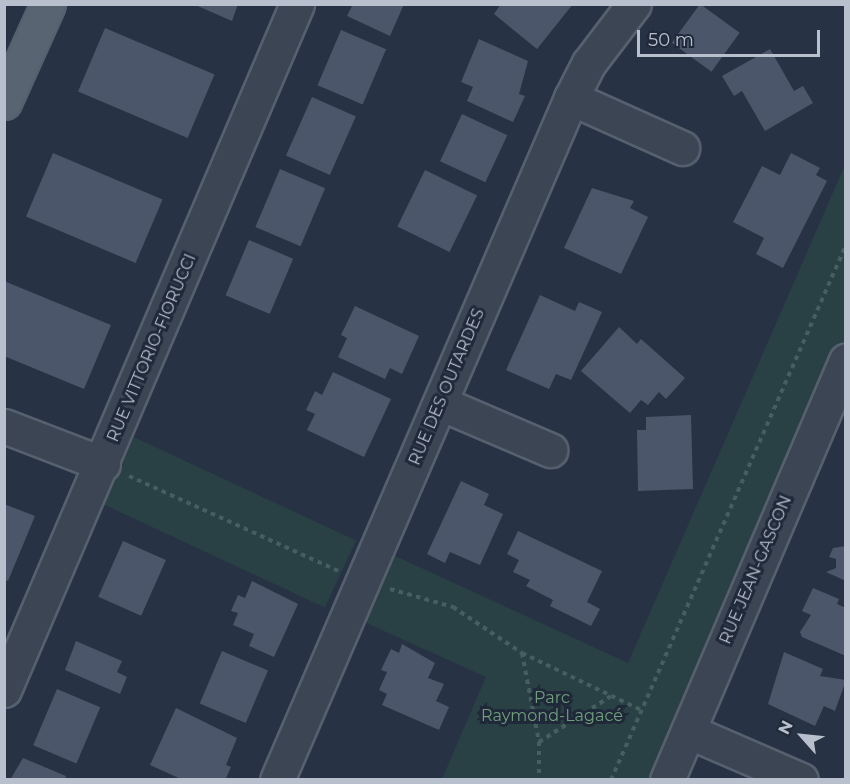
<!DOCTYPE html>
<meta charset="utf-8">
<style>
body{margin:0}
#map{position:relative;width:850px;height:784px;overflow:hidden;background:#273244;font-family:Montserrat,sans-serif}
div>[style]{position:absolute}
.green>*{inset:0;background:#294145;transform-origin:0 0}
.building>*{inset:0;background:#4b566a;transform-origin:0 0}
.path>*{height:4px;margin-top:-2px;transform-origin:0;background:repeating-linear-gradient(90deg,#475e61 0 4.5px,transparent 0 9px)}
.roads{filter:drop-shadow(2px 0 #57606e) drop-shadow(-2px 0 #57606e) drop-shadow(0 2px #57606e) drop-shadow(0 -2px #57606e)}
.minor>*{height:33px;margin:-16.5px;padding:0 16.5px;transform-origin:16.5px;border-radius:16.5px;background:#3b4554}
.major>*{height:33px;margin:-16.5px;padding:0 16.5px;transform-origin:16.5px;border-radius:16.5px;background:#596473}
span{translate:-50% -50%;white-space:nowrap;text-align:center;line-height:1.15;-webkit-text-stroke:6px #202939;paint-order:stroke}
.street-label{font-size:16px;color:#b9c0cd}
.park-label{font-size:16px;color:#6f9f7b}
.frame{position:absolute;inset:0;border:6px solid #b9c0cd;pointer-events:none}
.north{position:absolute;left:772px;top:706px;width:60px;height:60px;-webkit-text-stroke:4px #202939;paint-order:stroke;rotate:297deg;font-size:16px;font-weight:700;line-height:24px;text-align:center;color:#b9c0cd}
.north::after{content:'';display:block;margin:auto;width:21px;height:27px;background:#b9c0cd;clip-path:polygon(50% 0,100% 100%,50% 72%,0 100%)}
.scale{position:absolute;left:637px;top:30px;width:183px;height:27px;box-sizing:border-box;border:3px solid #b9c0cd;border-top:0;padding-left:8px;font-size:18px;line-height:21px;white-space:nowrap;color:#b9c0cd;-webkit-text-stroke:4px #202939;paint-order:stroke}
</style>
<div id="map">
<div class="green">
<div style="clip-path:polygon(845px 165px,845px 361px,667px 779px,442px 779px,486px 677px,364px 622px,393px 555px,628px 663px)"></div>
<div style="left:134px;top:437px;width:245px;height:74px;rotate:25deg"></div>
</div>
<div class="building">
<div style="clip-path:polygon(193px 4px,238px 4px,232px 21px)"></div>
<div style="clip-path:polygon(353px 4px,404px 4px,390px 36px,347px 16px)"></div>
<div style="clip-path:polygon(501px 4px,573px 4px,537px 49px,494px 14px)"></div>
<div style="left:700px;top:4px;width:49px;height:48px;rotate:36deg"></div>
<div style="left:105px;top:28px;width:119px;height:69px;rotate:23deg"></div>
<div style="left:341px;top:30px;width:49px;height:60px;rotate:23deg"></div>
<div style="clip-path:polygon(479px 39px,528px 61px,519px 94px,525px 96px,513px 122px,467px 101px,473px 87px,461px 82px)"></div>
<div style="clip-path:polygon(770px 49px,794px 91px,803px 86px,813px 103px,765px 131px,742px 91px,734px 96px,722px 76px)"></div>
<div style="left:312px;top:97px;width:48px;height:64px;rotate:24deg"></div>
<div style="left:462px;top:114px;width:50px;height:52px;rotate:25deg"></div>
<div style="left:53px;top:153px;width:119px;height:69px;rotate:23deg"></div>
<div style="clip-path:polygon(791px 153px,820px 168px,816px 175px,827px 181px,783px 268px,756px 254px,764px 238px,733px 222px,762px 166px,780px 175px)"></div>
<div style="left:280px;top:169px;width:49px;height:63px;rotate:23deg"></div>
<div style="left:425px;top:170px;width:58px;height:63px;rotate:26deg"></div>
<div style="clip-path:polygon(592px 188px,634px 201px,630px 208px,648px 217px,621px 274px,564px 248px)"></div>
<div style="left:249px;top:240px;width:48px;height:60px;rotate:23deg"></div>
<div style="clip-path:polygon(4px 281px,111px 325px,84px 389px,4px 356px)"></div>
<div style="clip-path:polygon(540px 295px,575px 311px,579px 302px,602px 312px,571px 380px,556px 374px,549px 389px,506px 370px)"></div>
<div style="clip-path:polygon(355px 306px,419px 336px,402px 374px,390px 368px,385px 379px,338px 357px,347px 338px,341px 335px)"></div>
<div style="clip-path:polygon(619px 327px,637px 344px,641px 339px,685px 378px,666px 399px,659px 392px,648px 405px,641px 400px,630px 413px,581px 371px)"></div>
<div style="clip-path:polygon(333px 372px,391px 399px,364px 457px,307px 430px,315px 414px,306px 410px,315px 391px,322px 395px)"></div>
<div style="clip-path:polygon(691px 415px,693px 489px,638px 491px,637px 430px,646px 430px,646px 417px)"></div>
<div style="clip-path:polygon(461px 481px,489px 494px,484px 505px,503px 514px,480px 565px,450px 552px,445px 563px,427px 554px)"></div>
<div style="clip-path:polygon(4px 504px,35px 516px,8px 581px,4px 579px)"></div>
<div style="clip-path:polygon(518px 531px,602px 571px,587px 602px,600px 609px,591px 626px,550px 606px,553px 600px,526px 586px,530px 580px,513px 572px,519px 560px,507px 554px)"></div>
<div style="left:123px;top:541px;width:47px;height:61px;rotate:24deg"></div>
<div style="clip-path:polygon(846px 546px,846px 581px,826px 572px,836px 568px,836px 559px,829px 557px,833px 548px)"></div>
<div style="clip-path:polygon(252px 581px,298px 604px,274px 657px,249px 646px,254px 634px,233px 625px,238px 613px,231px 611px,238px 595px,245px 598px)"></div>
<div style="clip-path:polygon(813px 588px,839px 599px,837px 604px,846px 608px,846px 656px,802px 637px,800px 632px,811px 615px,802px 611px)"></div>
<div style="clip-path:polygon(76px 641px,122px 661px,117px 672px,127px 677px,120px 694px,65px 670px)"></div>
<div style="clip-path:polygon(402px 644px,435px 663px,428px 678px,444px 684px,436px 701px,449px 707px,439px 730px,382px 705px,387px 694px,379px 690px,387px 672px,381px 670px,391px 649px,399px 653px)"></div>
<div style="left:222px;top:651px;width:50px;height:57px;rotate:23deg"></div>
<div style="clip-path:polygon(784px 652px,823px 669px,820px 676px,846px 680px,835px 711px,824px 706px,815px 726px,768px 704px)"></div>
<div style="left:57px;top:689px;width:47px;height:61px;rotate:23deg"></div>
<div style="clip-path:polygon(176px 708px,237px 738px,226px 765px,231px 767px,226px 778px,183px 780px,150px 765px)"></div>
<div style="clip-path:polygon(23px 758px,66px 776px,65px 780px,10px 780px)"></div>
</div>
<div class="path">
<div style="left:129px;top:476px;width:230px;rotate:24.4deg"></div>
<div style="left:390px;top:589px;width:66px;rotate:15.9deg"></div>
<div style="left:453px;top:607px;width:83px;rotate:33.7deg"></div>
<div style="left:522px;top:653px;width:132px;rotate:25.6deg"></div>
<div style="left:522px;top:653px;width:91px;rotate:79.2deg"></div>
<div style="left:539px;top:742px;width:38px;rotate:90deg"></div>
<div style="left:539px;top:742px;width:85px;rotate:-32.6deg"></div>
<div style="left:611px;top:780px;width:584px;rotate:-66.29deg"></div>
</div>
<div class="roads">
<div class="minor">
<div style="left:571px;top:98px;width:122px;rotate:24.2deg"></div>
<div style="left:440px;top:403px;width:120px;rotate:23.1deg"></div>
<div style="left:4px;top:426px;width:106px;rotate:21deg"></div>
<div style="left:4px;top:690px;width:746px;rotate:-66.87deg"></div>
<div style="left:688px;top:731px;width:123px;rotate:23.4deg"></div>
<div style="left:277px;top:780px;width:743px;rotate:-66.68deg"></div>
<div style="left:571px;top:98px;width:39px;rotate:-63deg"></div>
<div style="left:589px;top:63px;width:74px;rotate:-52.7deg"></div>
<div style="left:667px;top:780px;width:456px;rotate:-66.9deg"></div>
</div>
<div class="major">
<div style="left:4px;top:102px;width:107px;rotate:-65.8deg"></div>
</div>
</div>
<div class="street-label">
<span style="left:152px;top:348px;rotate:-67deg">RUE VITTORIO-FIORUCCI</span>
<span style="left:447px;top:387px;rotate:-67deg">RUE DES OUTARDES</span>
<span style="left:756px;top:570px;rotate:-67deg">RUE JEAN-GASCON</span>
</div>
<div class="park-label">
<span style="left:552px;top:707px">Parc<br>Raymond-Lagacé</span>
</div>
<div class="frame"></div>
<div class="north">N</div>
<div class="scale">50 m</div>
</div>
